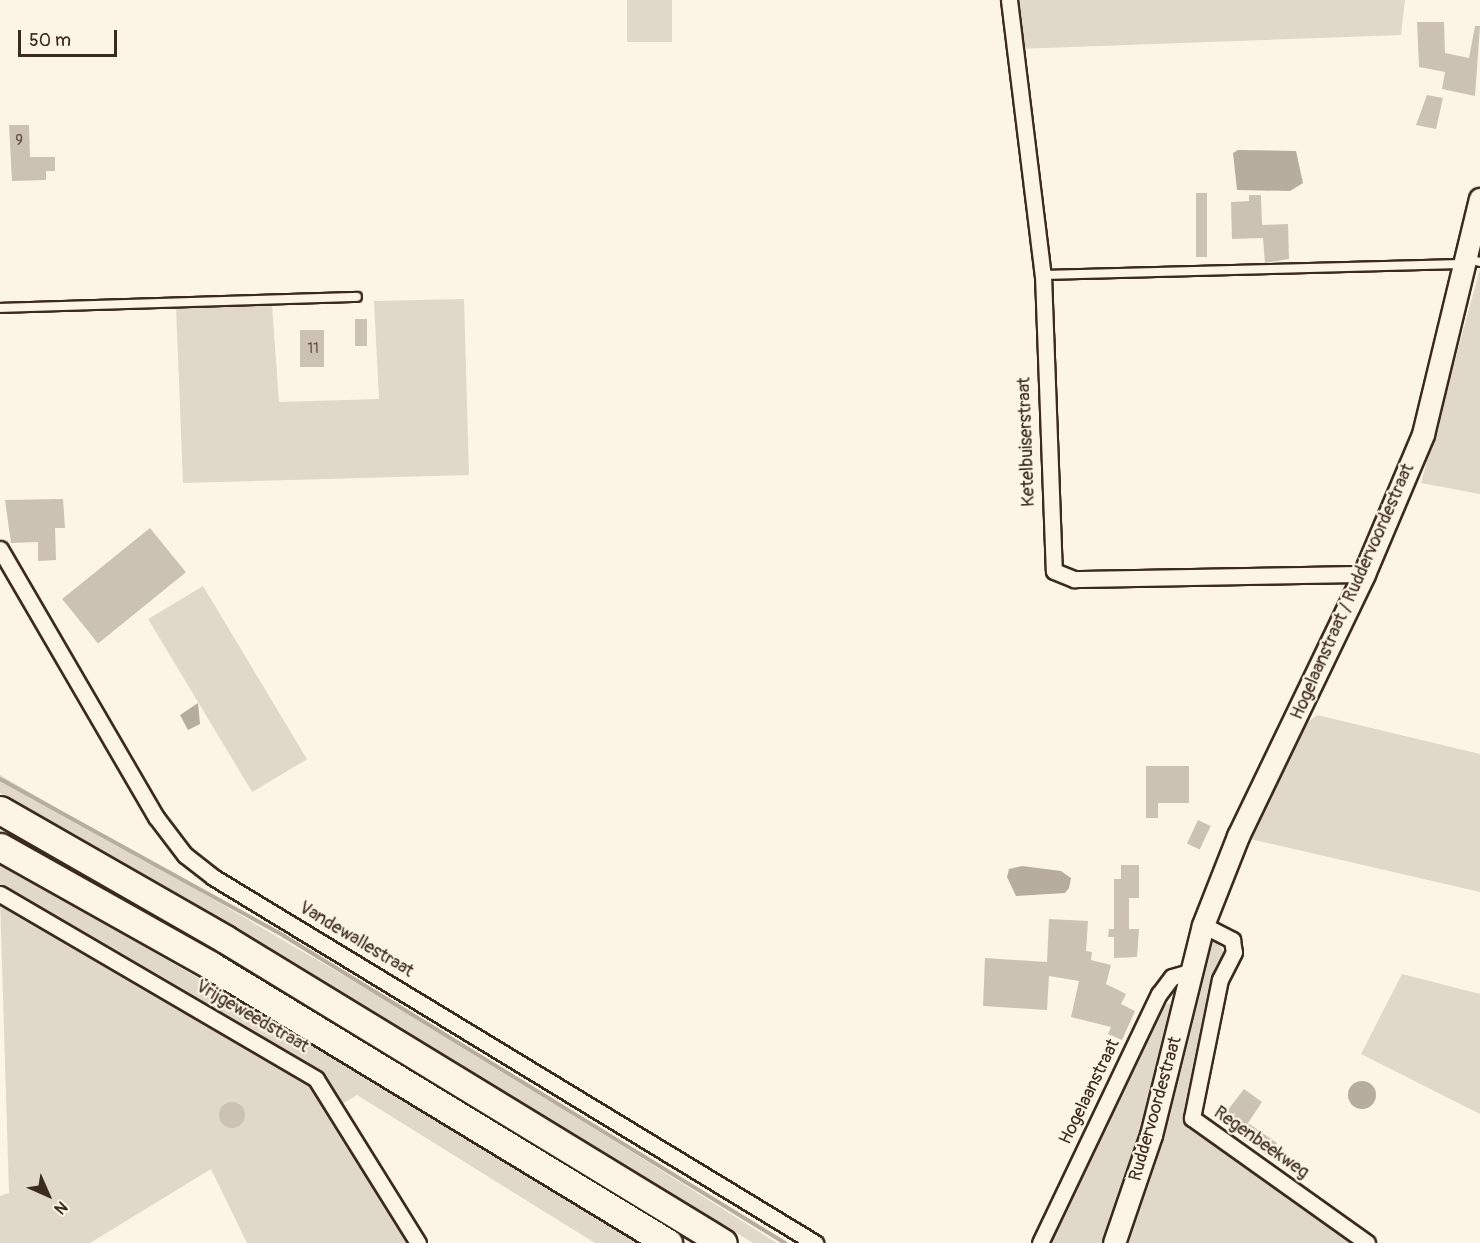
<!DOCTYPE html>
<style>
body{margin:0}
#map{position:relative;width:1480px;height:1243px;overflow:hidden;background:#fcf5e5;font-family:Pangolin,sans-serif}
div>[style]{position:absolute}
.green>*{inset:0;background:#e0d8c8;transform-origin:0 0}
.water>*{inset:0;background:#b7ad9e}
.round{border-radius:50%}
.stream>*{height:4px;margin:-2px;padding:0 2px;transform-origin:2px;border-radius:2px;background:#b7ad9e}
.building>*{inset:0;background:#ccc2b3;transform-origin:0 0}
.roads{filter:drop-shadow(2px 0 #3b2a1e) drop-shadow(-2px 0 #3b2a1e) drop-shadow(0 2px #3b2a1e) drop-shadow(0 -2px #3b2a1e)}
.lane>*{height:8px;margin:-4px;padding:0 4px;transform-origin:4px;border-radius:4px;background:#fcf5e5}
.street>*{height:15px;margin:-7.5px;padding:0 7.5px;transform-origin:7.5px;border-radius:7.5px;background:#fcf5e5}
.secondary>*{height:21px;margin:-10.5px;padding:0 10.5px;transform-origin:10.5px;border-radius:10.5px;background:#fcf5e5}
.highway>*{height:27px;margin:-13.5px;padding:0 13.5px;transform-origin:13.5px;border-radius:13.5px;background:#fcf5e5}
span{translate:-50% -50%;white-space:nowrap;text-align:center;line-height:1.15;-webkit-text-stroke:4.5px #fcf5e5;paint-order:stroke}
.number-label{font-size:15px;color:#5f5043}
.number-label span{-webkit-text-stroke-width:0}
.street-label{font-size:18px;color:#3b2a1e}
.north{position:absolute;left:18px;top:1165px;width:60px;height:60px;-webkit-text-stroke:4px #fcf5e5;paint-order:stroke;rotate:135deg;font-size:16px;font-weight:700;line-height:24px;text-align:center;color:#3b2a1e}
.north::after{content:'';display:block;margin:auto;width:21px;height:27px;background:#3b2a1e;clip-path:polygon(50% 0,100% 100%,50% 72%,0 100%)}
.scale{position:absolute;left:18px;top:30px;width:99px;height:27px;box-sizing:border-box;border:3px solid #3b2a1e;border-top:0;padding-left:8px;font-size:18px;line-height:21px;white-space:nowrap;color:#3b2a1e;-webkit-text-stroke:4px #fcf5e5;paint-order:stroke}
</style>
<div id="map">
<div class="green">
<div style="left:627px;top:0;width:45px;height:42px"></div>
<div style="clip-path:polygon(1012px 0,1405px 0,1401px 35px,1017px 49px)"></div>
<div style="clip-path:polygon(1480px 269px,1480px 494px,1421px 483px)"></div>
<div style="clip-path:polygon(464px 299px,469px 475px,183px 483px,176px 307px,272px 305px,279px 402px,379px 399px,374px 301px)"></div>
<div style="left:203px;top:586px;width:202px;height:64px;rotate:59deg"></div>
<div style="clip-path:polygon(1317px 715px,1480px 754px,1480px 892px,1250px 839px,1302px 727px)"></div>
<div style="clip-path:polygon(0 775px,432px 1027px,777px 1243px,753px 1243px,269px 947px,0 793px)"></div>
<div style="clip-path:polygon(0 863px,369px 1077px,638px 1243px,595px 1243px,357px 1095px,342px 1104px,317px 1072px,0 889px)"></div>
<div style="clip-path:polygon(0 899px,303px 1078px,320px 1093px,411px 1243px,247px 1243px,211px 1169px,90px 1243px,0 1243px,0 1196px,9px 1193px)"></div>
<div style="clip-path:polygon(1213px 937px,1226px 954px,1189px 1123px,1359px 1243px,1126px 1243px,1162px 1137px)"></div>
<div style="clip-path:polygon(1402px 974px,1480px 994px,1480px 1114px,1361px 1054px)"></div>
<div style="clip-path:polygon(1168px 1003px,1174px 1008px,1148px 1119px,1105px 1243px,1051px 1243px,1161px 1008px)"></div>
</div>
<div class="water">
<div style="clip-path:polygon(1238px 150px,1296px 151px,1303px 183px,1290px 191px,1237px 190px,1233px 153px)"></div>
<div style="clip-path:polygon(198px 703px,200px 724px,188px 730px,180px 715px)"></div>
<div style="clip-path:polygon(1022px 866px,1061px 871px,1071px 878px,1069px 888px,1065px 893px,1016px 896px,1007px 877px,1009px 869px)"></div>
<div class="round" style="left:1348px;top:1081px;width:28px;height:28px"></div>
</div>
<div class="stream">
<div style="left:0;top:779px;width:325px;rotate:28.9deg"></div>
<div style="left:284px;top:936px;width:588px;rotate:31.5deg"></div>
</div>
<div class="building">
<div style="clip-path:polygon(1417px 22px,1444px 22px,1445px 53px,1469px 58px,1475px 26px,1480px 26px,1475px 96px,1442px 89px,1445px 72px,1419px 67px)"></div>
<div style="clip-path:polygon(1427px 95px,1443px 98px,1436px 129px,1416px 125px)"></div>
<div style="clip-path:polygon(9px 125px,29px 125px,30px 157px,55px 157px,55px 171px,46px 171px,46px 180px,12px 181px)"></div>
<div style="left:1196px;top:193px;width:11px;height:64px"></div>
<div style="clip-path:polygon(1249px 195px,1261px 195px,1262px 225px,1288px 224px,1289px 259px,1265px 263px,1263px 238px,1232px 239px,1231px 202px,1249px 201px)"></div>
<div style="left:355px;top:319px;width:12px;height:27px"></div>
<div style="left:300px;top:330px;width:24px;height:37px"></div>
<div style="clip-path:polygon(63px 499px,65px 528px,55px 528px,56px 560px,38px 561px,38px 542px,11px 543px,5px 500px)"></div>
<div style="left:150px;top:528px;width:57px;height:113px;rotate:51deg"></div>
<div style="clip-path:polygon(1146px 766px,1189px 766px,1189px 803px,1158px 803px,1158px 818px,1146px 818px)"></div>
<div style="left:1198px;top:820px;width:14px;height:26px;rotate:25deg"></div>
<div style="clip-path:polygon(1121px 865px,1139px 865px,1139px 898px,1129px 898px,1129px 929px,1139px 929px,1137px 957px,1114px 958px,1114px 937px,1108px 937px,1109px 929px,1114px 929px,1114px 879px,1121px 879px)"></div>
<div style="clip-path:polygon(1049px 919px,1088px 921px,1086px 951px,1092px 952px,1091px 960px,1111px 965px,1106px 984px,1126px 994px,1121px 1004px,1135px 1011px,1122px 1040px,1108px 1034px,1111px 1027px,1071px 1017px,1079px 981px,1049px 976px,1047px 1010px,983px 1006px,985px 958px,1047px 962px)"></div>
<div style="clip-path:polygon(1244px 1089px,1262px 1102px,1248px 1123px,1277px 1143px,1268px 1156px,1221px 1119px)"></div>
<div class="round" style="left:219px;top:1102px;width:26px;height:26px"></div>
</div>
<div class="roads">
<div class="lane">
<div style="left:1468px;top:259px;width:12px;rotate:14deg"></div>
<div style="left:1043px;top:275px;width:418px;rotate:-1.5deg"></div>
<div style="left:0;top:308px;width:357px;rotate:-1.8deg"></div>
</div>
<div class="street">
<div style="left:1009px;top:0;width:277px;rotate:83deg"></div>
<div style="left:1043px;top:275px;width:296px;rotate:87.9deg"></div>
<div style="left:1054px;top:571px;width:22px;rotate:22deg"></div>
<div style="left:1074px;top:579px;width:290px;rotate:-1deg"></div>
<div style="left:0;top:549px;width:310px;rotate:59.8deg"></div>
<div style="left:156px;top:817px;width:48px;rotate:52.7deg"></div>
<div style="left:185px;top:855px;width:36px;rotate:38deg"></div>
<div style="left:213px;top:877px;width:705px;rotate:31.3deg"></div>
<div style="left:0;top:894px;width:366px;rotate:30.3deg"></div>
<div style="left:316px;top:1079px;width:193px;rotate:58.1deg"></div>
<div style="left:1203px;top:925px;width:33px;rotate:27deg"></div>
<div style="left:1232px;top:940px;width:12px;rotate:81deg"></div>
<div style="left:1234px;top:952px;width:30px;rotate:117deg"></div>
<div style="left:1220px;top:979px;width:142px;rotate:101.4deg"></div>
<div style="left:1192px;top:1118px;width:215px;rotate:35.5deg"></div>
<div style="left:1040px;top:1243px;width:276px;rotate:-64.5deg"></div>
<div style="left:1159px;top:994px;width:21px;rotate:-53deg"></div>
<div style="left:1172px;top:977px;width:19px;rotate:-16deg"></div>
</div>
<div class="secondary">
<div style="left:1114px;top:1243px;width:114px;rotate:-71.1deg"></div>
<div style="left:1151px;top:1135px;width:216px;rotate:-76.1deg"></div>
<div style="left:1203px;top:925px;width:96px;rotate:-68.5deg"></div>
<div style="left:1238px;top:836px;width:291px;rotate:-64.3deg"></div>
<div style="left:1364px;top:574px;width:152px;rotate:-67.1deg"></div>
<div style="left:1423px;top:434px;width:242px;rotate:-76.4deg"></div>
</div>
<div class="highway">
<div style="left:0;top:810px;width:259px;rotate:29.8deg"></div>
<div style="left:225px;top:939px;width:583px;rotate:31.4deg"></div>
<div style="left:0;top:847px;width:241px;rotate:29.3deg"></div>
<div style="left:210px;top:965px;width:536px;rotate:31.26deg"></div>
</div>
</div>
<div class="number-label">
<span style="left:19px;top:141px">9</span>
<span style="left:313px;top:349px">11</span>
</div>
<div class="street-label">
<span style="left:1027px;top:442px;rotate:-92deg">Ketelbuiserstraat</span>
<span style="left:1353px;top:592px;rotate:-66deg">Hogelaanstraat / Ruddervoordestraat</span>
<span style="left:356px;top:940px;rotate:31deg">Vandewallestraat</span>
<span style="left:252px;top:1017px;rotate:30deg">Vrijgeweedstraat</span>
<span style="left:1090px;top:1092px;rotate:-64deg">Hogelaanstraat</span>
<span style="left:1156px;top:1109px;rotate:-74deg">Ruddervoordestraat</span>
<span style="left:1261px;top:1143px;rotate:35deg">Regenbeekweg</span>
</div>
<div class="north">N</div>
<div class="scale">50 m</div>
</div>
